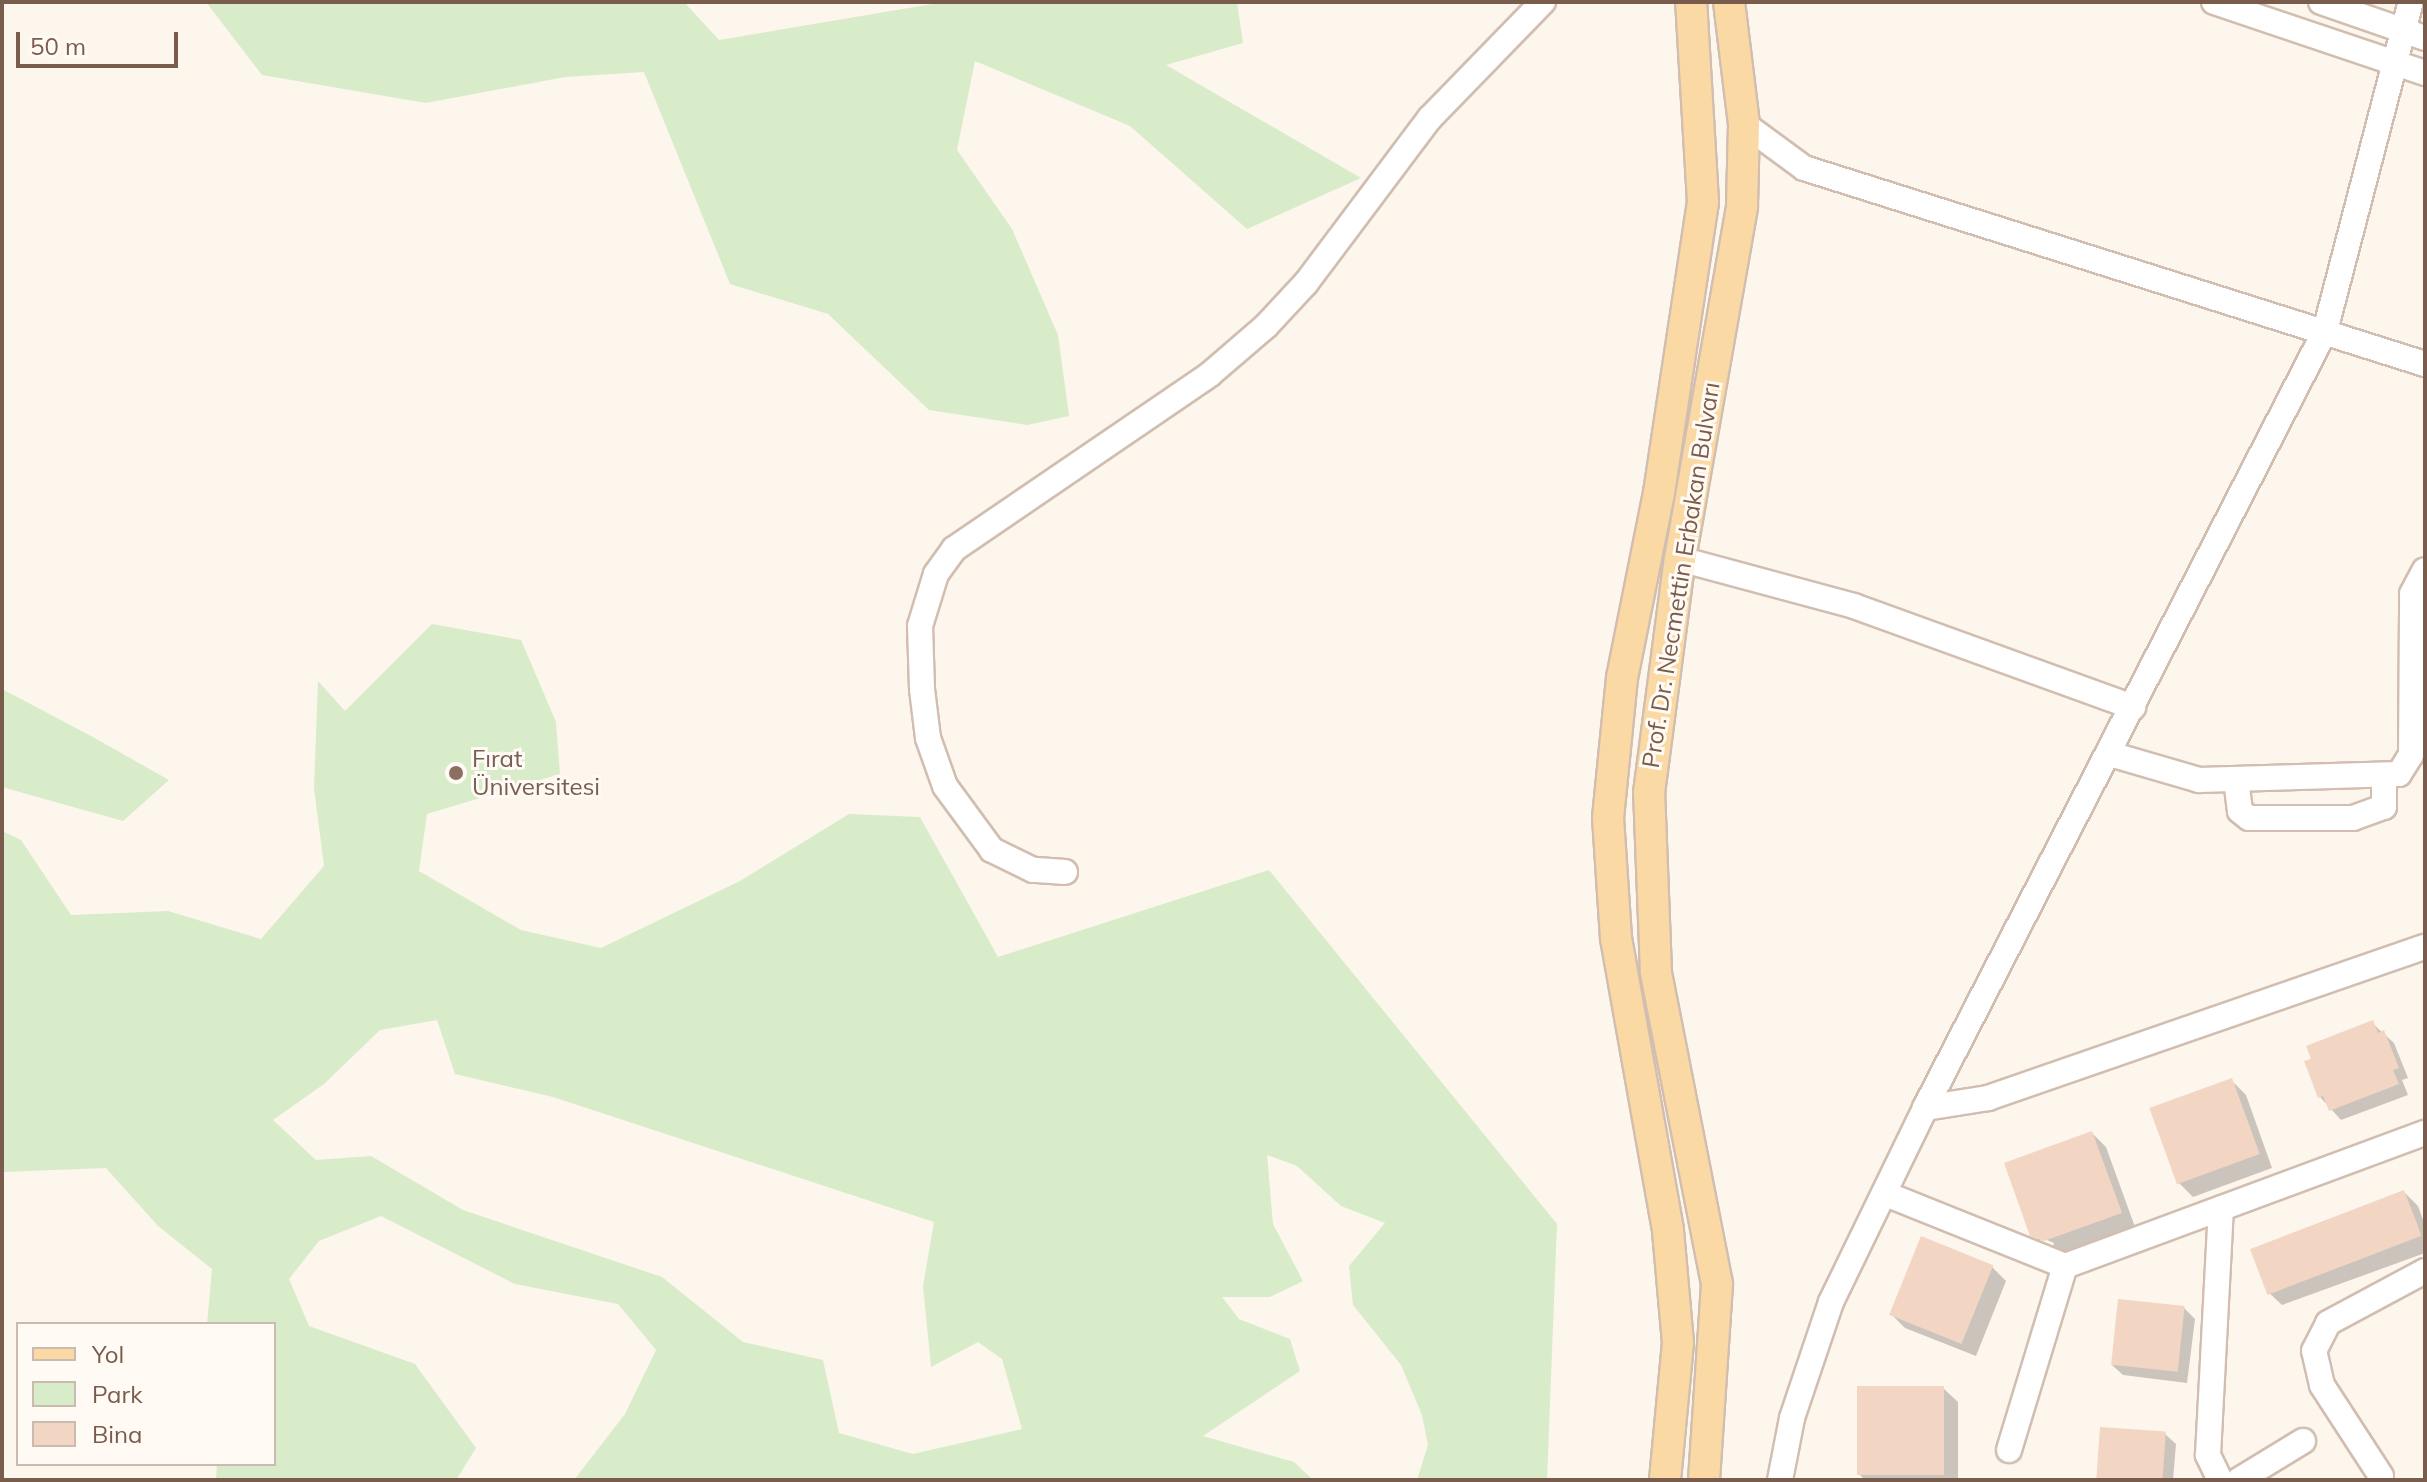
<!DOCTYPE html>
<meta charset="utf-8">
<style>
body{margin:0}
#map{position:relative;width:2427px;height:1482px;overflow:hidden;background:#fdf6ec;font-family:Mulish,sans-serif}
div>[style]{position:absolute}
.green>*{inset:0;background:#d8ecc9}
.shadow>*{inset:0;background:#0003}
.building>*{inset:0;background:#f3d5c3;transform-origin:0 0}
.roads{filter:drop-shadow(2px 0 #d1beb0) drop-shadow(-2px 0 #d1beb0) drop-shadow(0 2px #d1beb0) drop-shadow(0 -2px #d1beb0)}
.minor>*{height:24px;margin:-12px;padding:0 12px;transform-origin:12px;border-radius:12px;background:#fff}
.major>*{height:30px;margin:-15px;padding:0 15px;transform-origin:15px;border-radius:15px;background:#fbd9a5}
.dots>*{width:22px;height:22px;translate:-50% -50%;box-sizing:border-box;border:4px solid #fffaf3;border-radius:50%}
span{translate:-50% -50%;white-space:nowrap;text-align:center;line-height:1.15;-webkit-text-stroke:6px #fffaf3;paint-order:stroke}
.street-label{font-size:24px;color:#7a5c4d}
.education-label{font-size:24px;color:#785e54}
.left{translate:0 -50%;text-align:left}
.frame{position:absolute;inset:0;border:4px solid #7a5c4d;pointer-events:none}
.legend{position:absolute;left:16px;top:1322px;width:260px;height:144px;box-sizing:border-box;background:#fffaf3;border:2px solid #cabbb1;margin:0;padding:10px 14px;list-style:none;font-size:24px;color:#7a5c4d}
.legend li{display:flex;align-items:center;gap:16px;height:40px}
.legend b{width:40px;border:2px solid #cabbb1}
.scale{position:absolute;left:16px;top:32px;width:162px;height:36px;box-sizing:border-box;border:4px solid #7a5c4d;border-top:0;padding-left:10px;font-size:24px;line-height:28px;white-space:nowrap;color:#7a5c4d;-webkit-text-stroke:6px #fffaf3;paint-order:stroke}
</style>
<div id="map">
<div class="green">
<div style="clip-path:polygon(206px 2px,684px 2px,719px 40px,944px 2px,1237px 2px,1243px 43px,1166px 65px,1361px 178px,1247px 229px,1130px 126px,975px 61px,957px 150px,1012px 229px,1058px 335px,1069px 416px,1027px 425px,929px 410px,828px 314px,730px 284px,644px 72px,565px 77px,426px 103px,262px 75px)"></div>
<div style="clip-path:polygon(evenodd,432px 624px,521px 640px,556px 722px,560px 774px,427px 814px,419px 871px,521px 930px,601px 948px,740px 881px,849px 814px,920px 817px,998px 957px,1269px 870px,1557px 1224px,1547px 1480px,1417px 1480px,1428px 1445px,1422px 1415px,1401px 1365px,1353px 1305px,1349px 1266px,1385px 1223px,1341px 1206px,1297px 1166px,1267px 1155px,1273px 1224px,1303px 1281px,1270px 1297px,1222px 1297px,1239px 1319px,1290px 1339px,1300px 1371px,1203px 1436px,1294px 1462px,1313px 1480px,574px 1480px,625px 1414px,656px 1350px,618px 1304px,515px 1284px,381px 1216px,319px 1241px,289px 1279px,309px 1326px,415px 1364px,476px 1448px,456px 1480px,216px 1480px,217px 1464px,274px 1464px,274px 1324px,207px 1324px,212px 1269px,158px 1226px,106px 1168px,2px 1172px,2px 831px,21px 840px,71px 915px,168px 911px,261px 939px,324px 866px,314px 788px,318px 681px,345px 711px,432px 624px,437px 1020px,455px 1074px,553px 1097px,934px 1222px,923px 1286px,931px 1367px,978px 1342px,1002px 1359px,1022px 1429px,913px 1454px,839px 1433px,823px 1360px,743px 1342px,662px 1277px,463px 1210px,371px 1156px,316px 1160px,273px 1120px,324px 1084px,380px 1030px,437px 1020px)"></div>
<div style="clip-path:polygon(2px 689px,91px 736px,169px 780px,123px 821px,2px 787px)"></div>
</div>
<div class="shadow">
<div style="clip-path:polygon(2372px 1023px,2394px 1043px,2408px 1078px,2402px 1080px,2408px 1095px,2341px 1120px,2320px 1097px)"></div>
<div style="clip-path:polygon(2232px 1081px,2246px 1095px,2272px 1168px,2193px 1197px,2179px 1183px)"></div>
<div style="clip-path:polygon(evenodd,2092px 1133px,2106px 1147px,2135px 1227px,2059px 1255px,2032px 1235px,2092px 1133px,2040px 1237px,2054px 1243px,2053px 1247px,2040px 1242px,2040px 1237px)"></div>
<div style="clip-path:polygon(2404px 1192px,2418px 1206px,2425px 1225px,2425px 1253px,2282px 1305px,2267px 1291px)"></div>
<div style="clip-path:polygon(1992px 1267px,2006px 1281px,1976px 1356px,1905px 1328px,1891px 1314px)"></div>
<div style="clip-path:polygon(2184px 1308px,2195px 1319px,2187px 1383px,2123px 1375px,2112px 1365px)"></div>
<div style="clip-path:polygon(1943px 1388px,1958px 1402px,1958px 1480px,1865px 1480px,1859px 1474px)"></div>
<div style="clip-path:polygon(2165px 1434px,2176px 1444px,2173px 1480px,2098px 1480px)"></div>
</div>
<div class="building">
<div style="clip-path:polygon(2373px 1020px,2378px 1033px,2384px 1030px,2399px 1068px,2393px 1070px,2399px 1084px,2329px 1111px,2323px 1096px,2318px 1098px,2304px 1061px,2311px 1059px,2306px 1046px)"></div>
<div style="left:2232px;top:1078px;width:81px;height:88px;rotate:70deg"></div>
<div style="clip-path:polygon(2092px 1131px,2122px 1213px,2044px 1241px,2030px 1236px,2004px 1163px)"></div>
<div style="left:2404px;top:1190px;width:49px;height:165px;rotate:69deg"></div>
<div style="left:1921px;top:1236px;width:78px;height:85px;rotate:22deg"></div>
<div style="left:2118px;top:1299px;width:67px;height:66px;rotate:6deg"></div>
<div style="left:1944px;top:1386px;width:89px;height:87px;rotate:90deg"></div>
<div style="left:2100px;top:1427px;width:66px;height:53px;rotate:4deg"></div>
</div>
<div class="roads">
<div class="minor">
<div style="left:2214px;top:2px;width:223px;rotate:18.6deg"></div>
<div style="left:2321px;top:2px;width:110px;rotate:19.1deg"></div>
<div style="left:1744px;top:124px;width:74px;rotate:36.3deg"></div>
<div style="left:1804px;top:168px;width:651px;rotate:17.52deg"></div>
<div style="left:1680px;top:559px;width:180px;rotate:15.1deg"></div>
<div style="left:1854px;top:606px;width:297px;rotate:19.9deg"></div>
<div style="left:2110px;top:754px;width:93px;rotate:16.3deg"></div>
<div style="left:2199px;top:780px;width:200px;rotate:-1.7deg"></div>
<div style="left:2399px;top:774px;width:22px;rotate:-58deg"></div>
<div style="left:2411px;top:755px;width:161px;rotate:-89.6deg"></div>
<div style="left:2412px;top:594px;width:27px;rotate:-62deg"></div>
<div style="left:2236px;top:779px;width:32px;rotate:83deg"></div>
<div style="left:2240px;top:811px;width:11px;rotate:38deg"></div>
<div style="left:2249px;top:818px;width:104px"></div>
<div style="left:2353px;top:818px;width:33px;rotate:-20deg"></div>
<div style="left:2384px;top:807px;width:32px;rotate:-90deg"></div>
<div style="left:1065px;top:872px;width:32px;rotate:-176deg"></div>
<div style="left:1033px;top:870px;width:46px;rotate:-154deg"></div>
<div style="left:992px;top:850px;width:79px;rotate:-126.3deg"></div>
<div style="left:945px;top:786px;width:51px;rotate:-109.5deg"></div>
<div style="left:928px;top:738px;width:49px;rotate:-97deg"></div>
<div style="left:922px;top:689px;width:63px;rotate:-91.8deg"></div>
<div style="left:920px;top:626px;width:54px;rotate:-72.9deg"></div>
<div style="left:936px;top:574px;width:31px;rotate:-54deg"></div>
<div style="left:954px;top:549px;width:309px;rotate:-34.3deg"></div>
<div style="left:1209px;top:375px;width:75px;rotate:-40.7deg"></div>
<div style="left:1266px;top:326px;width:59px;rotate:-47.1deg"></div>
<div style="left:1306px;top:283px;width:206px;rotate:-53.1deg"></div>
<div style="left:1430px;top:118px;width:162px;rotate:-45.8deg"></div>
<div style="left:1925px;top:1108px;width:64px;rotate:-9deg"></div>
<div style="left:1988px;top:1098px;width:462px;rotate:-19.1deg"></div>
<div style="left:1886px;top:1194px;width:193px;rotate:21.9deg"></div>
<div style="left:2009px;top:1450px;width:192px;rotate:-73.1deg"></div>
<div style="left:2065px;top:1266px;width:384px;rotate:-20.3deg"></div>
<div style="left:2381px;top:1476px;width:108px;rotate:-123deg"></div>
<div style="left:2322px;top:1385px;width:35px;rotate:-103deg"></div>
<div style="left:2314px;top:1351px;width:31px;rotate:-63deg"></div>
<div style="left:2328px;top:1323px;width:110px;rotate:-28.2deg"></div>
<div style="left:1780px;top:1480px;width:63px;rotate:-79deg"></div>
<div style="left:1792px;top:1418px;width:122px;rotate:-71.4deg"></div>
<div style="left:1831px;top:1302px;width:216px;rotate:-64.1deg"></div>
<div style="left:1925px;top:1108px;width:874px;rotate:-62.76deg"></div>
<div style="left:2325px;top:331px;width:340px;rotate:-75.4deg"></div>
<div style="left:2220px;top:1480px;width:28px;rotate:-116deg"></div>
<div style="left:2208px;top:1455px;width:247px;rotate:-87deg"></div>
<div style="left:2239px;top:1480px;width:75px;rotate:-31.4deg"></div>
</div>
<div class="major">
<div style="left:1665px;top:1480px;width:138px;rotate:-84.6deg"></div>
<div style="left:1678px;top:1343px;width:113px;rotate:-95.1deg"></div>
<div style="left:1668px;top:1230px;width:297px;rotate:-100.1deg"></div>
<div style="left:1616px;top:938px;width:120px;rotate:-93.8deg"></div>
<div style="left:1608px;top:818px;width:141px;rotate:-84.3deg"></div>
<div style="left:1622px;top:678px;width:189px;rotate:-78.7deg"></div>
<div style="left:1659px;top:493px;width:294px;rotate:-81.4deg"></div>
<div style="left:1703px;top:202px;width:200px;rotate:-93.4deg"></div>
<div style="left:1704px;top:1480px;width:196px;rotate:-86.2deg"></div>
<div style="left:1717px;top:1284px;width:318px;rotate:-101.1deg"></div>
<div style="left:1656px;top:972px;width:179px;rotate:-92.2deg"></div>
<div style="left:1649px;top:793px;width:236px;rotate:-82.5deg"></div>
<div style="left:1680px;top:559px;width:358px;rotate:-80deg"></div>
<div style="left:1742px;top:206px;width:82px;rotate:-88.6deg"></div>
<div style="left:1744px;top:124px;width:123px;rotate:-97deg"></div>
</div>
</div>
<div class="dots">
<div style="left:456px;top:773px;background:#8d6e63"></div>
</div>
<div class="street-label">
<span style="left:1681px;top:575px;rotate:-81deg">Prof. Dr. Necmettin Erbakan Bulvarı</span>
</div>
<div class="education-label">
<span class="left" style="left:472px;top:773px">Fırat<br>Üniversitesi</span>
</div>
<div class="frame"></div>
<ul class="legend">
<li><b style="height:10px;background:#fbd9a5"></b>Yol</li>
<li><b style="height:22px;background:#d8ecc9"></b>Park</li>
<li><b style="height:22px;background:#f3d5c3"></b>Bina</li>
</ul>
<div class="scale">50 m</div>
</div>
